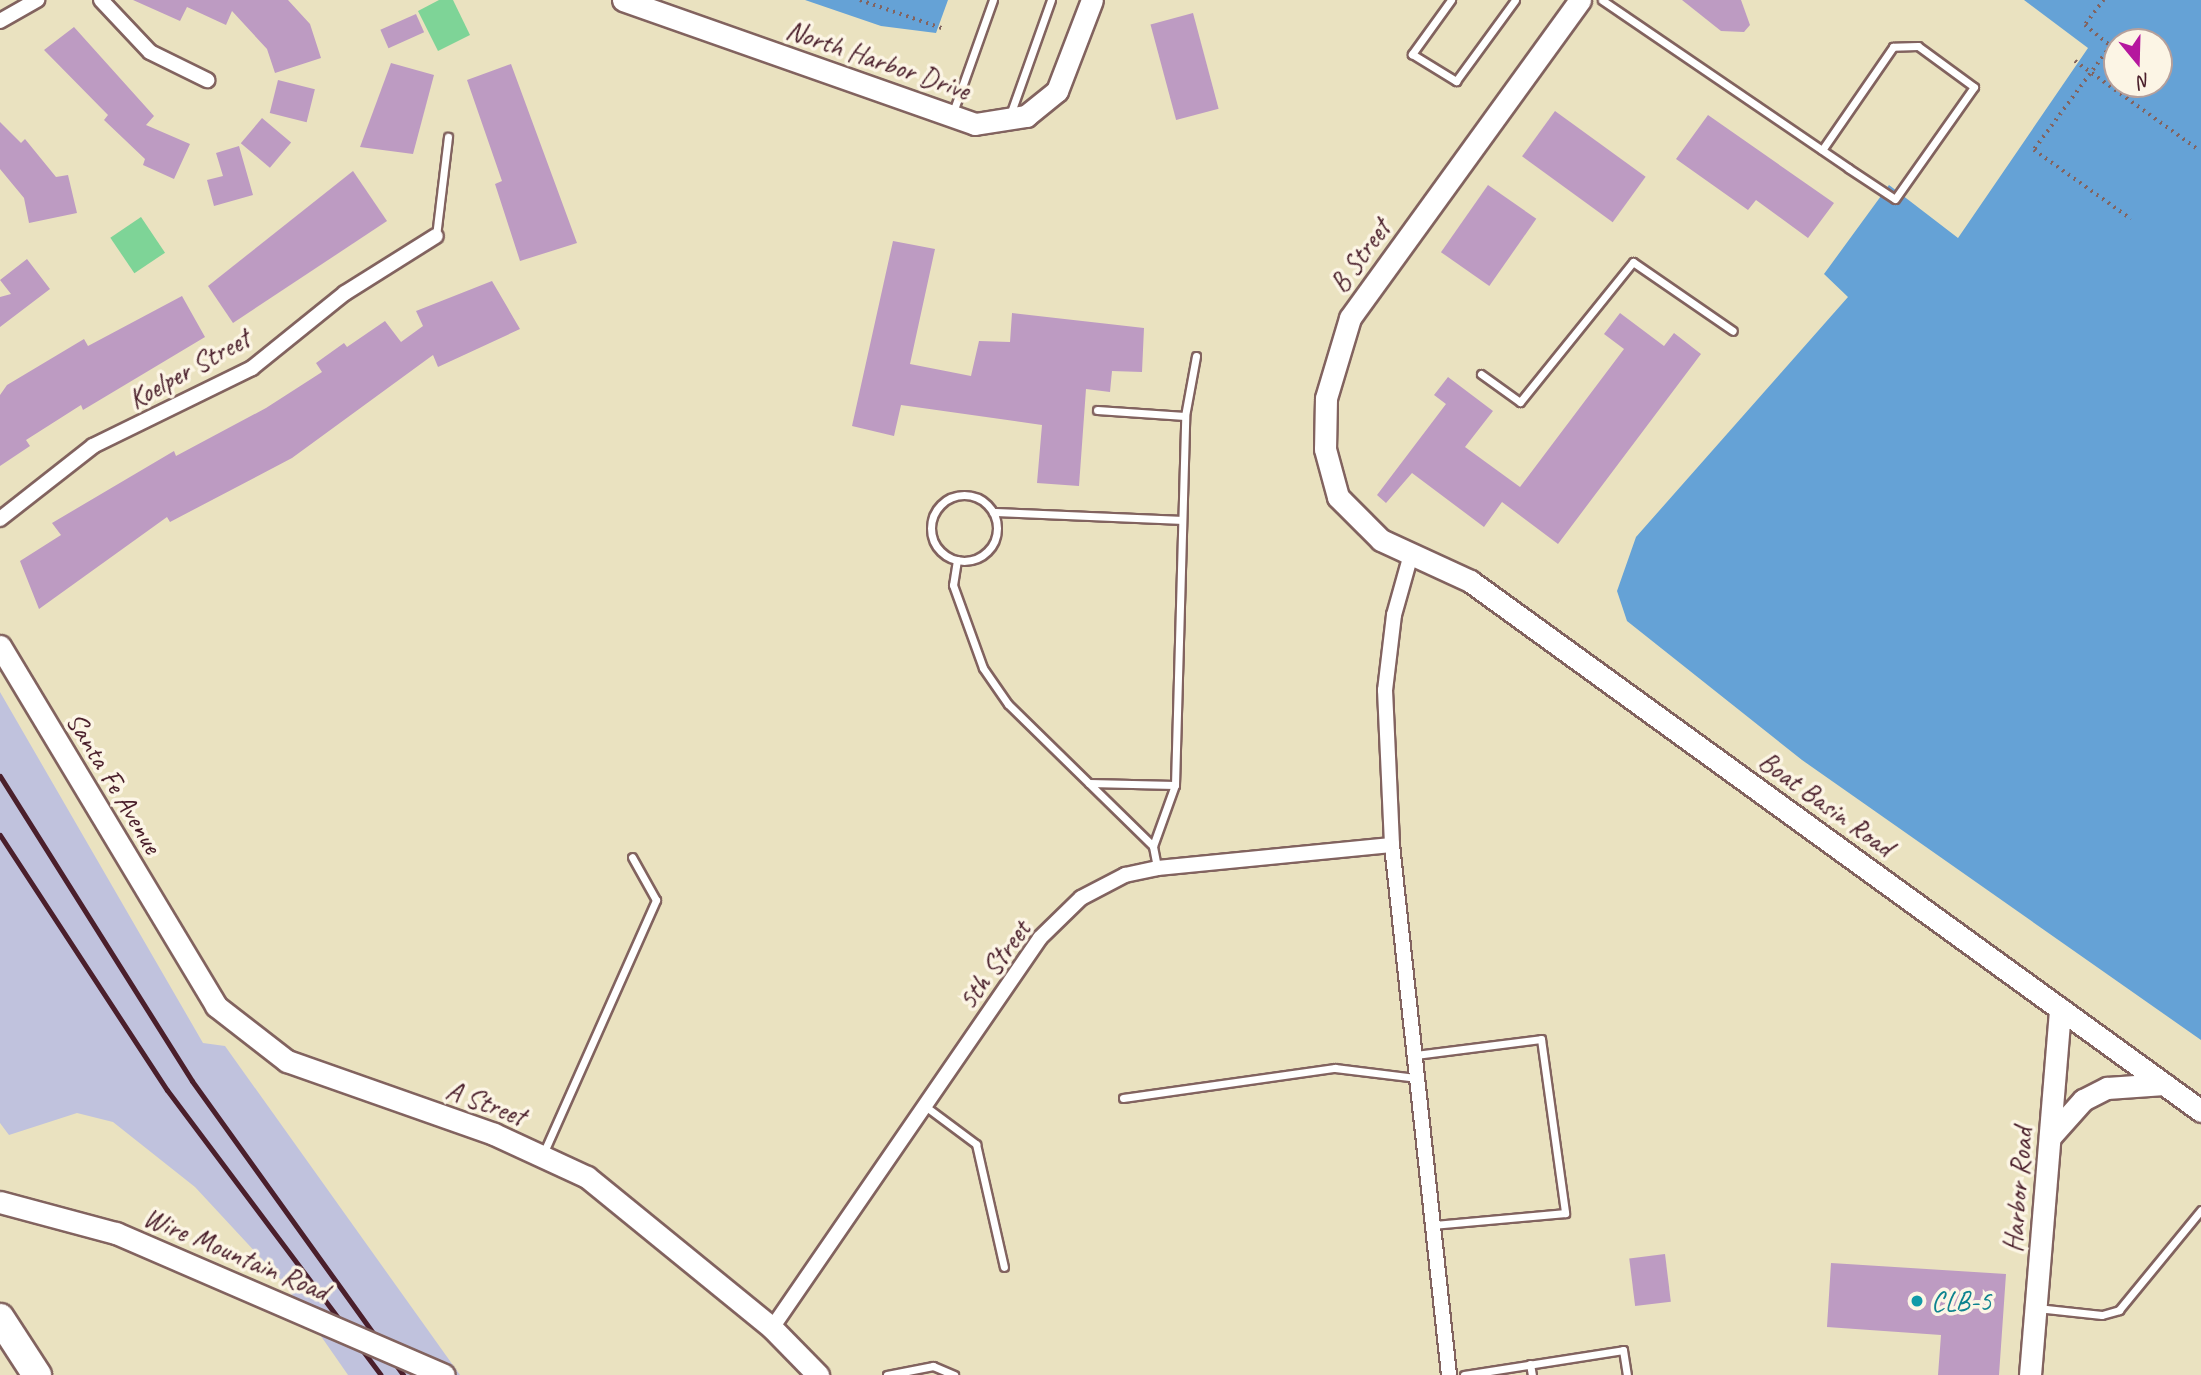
<!DOCTYPE html>
<style>
body{margin:0}
#map{position:relative;width:2201px;height:1375px;overflow:hidden;background:#eae2c0;font-family:Caveat,sans-serif}
div>[style]{position:absolute}
.industrial>*{inset:0;background:#c0c2dd}
.green>*{inset:0;background:#7ed497;transform-origin:0 0}
.water>*{inset:0;background:#65a2d6}
.building>*{inset:0;background:#bd9bc2;transform-origin:0 0}
.path>*{height:3.5px;margin-top:-1.75px;transform-origin:0;background:repeating-linear-gradient(90deg,#82635f 0 2px,transparent 0 7px)}
.roads{filter:drop-shadow(2px 0 #82635f) drop-shadow(-2px 0 #82635f) drop-shadow(0 2px #82635f) drop-shadow(0 -2px #82635f)}
.lane>*{height:7px;margin:-3.5px;padding:0 3.5px;transform-origin:3.5px;border-radius:3.5px;background:#fff}
.lane>.ring{margin:-3.5px;padding:0;box-sizing:content-box;background:none;border:7px solid #fff;border-radius:50%}
.street>*{height:14px;margin:-7px;padding:0 7px;transform-origin:7px;border-radius:7px;background:#fff}
.secondary>*{height:21px;margin:-10.5px;padding:0 10.5px;transform-origin:10.5px;border-radius:10.5px;background:#fff}
.highway>*{height:28px;margin:-14px;padding:0 14px;transform-origin:14px;border-radius:14px;background:#fff}
.rail>*{height:5px;margin:-2.5px;padding:0 2.5px;transform-origin:2.5px;border-radius:2.5px;background:#4a1f2b}
.bridges{filter:drop-shadow(2px 0 #82635f) drop-shadow(-2px 0 #82635f) drop-shadow(0 2px #82635f) drop-shadow(0 -2px #82635f)}
.secondary-bridge>*{height:21px;margin:-10.5px;padding:0 10.5px;transform-origin:10.5px;border-radius:10.5px;background:#fff}
.dots>*{width:19px;height:19px;translate:-50% -50%;box-sizing:border-box;border:4px solid #fcf5e5;border-radius:50%}
span{translate:-50% -50%;white-space:nowrap;text-align:center;line-height:1.15;-webkit-text-stroke:7px #fcf5e5;paint-order:stroke}
.street-label{font-size:28px;color:#4a1f2b}
.culture-label{font-size:28px;color:#0d838f}
.left{translate:0 -50%;text-align:left}
.north{position:absolute;left:2103px;top:28px;width:70px;height:70px;box-sizing:border-box;background:#fcf5e5;border:2px solid #b59f9b;border-radius:50%;rotate:161deg;font-size:19px;font-weight:700;line-height:28px;text-align:center;color:#4a1f2b}
.north::after{content:'';display:block;margin:auto;width:24px;height:32px;background:#b5179e;clip-path:polygon(50% 0,100% 100%,50% 72%,0 100%)}
</style>
<div id="map">
<div class="industrial">
<div style="clip-path:polygon(0 692px,203px 1043px,225px 1046px,460px 1375px,348px 1375px,284px 1283px,195px 1187px,113px 1122px,77px 1113px,9px 1135px,0 1123px)"></div>
</div>
<div class="green">
<div style="clip-path:polygon(439px 0,453px 0,470px 35px,438px 51px,418px 11px)"></div>
<div style="left:141px;top:217px;width:43px;height:37px;rotate:56deg"></div>
</div>
<div class="water">
<div style="clip-path:polygon(805px 0,948px 0,936px 33px,881px 26px)"></div>
<div style="clip-path:polygon(evenodd,2024px 0,2201px 0,2201px 1040px,1802px 760px,1627px 621px,1617px 591px,1636px 537px,1848px 297px,1824px 274px,1889px 185px,1958px 238px,2088px 48px,2024px 0,2117px 42px,2159px 42px,2159px 84px,2117px 84px,2117px 42px)"></div>
</div>
<div class="building">
<div style="clip-path:polygon(133px 0,288px 0,310px 24px,321px 58px,275px 73px,267px 49px,232px 11px,226px 25px,187px 7px,180px 21px)"></div>
<div style="clip-path:polygon(1682px 0,1741px 0,1750px 25px,1744px 32px,1721px 31px)"></div>
<div style="left:1193px;top:13px;width:99px;height:44px;rotate:75deg"></div>
<div style="left:416px;top:14px;width:20px;height:39px;rotate:66deg"></div>
<div style="clip-path:polygon(74px 27px,154px 116px,146px 125px,190px 144px,174px 179px,143px 165px,145px 159px,104px 120px,108px 115px,44px 50px)"></div>
<div style="clip-path:polygon(391px 63px,434px 75px,413px 154px,360px 147px)"></div>
<div style="clip-path:polygon(511px 64px,577px 243px,520px 261px,495px 184px,502px 181px,467px 80px)"></div>
<div style="left:278px;top:80px;width:38px;height:34px;rotate:14deg"></div>
<div style="left:1555px;top:111px;width:112px;height:56px;rotate:36deg"></div>
<div style="clip-path:polygon(1708px 115px,1834px 203px,1808px 238px,1756px 200px,1748px 210px,1676px 159px)"></div>
<div style="left:262px;top:118px;width:38px;height:33px;rotate:40deg"></div>
<div style="clip-path:polygon(0 122px,21px 143px,25px 139px,56px 177px,68px 175px,77px 213px,29px 223px,24px 198px,0 169px)"></div>
<div style="clip-path:polygon(239px 146px,253px 195px,214px 206px,207px 180px,223px 176px,216px 153px)"></div>
<div style="clip-path:polygon(353px 171px,387px 221px,233px 323px,208px 286px)"></div>
<div style="left:1488px;top:185px;width:59px;height:82px;rotate:35deg"></div>
<div style="clip-path:polygon(893px 241px,935px 249px,910px 364px,971px 376px,979px 341px,1010px 342px,1012px 313px,1144px 328px,1142px 372px,1112px 371px,1110px 392px,1086px 389px,1079px 486px,1037px 483px,1042px 425px,901px 405px,894px 436px,852px 426px)"></div>
<div style="clip-path:polygon(27px 259px,50px 289px,0 327px,0 297px,11px 294px,0 280px)"></div>
<div style="clip-path:polygon(492px 281px,520px 329px,438px 367px,433px 355px,292px 458px,170px 522px,167px 517px,39px 609px,20px 561px,61px 535px,52px 523px,174px 451px,176px 456px,266px 408px,322px 372px,316px 363px,344px 343px,347px 347px,385px 321px,401px 342px,423px 326px,416px 311px)"></div>
<div style="clip-path:polygon(182px 296px,205px 337px,83px 410px,81px 405px,26px 440px,30px 446px,0 466px,0 395px,7px 385px,84px 339px,88px 346px)"></div>
<div style="clip-path:polygon(1620px 313px,1664px 346px,1674px 333px,1701px 354px,1558px 544px,1502px 502px,1484px 527px,1412px 473px,1386px 503px,1377px 495px,1446px 404px,1434px 395px,1448px 377px,1493px 411px,1465px 447px,1520px 487px,1624px 349px,1604px 334px)"></div>
<div style="left:1665px;top:1254px;width:48px;height:36px;rotate:83deg"></div>
<div style="clip-path:polygon(1831px 1263px,2006px 1274px,1999px 1375px,1938px 1375px,1941px 1335px,1827px 1327px)"></div>
</div>
<div class="path">
<div style="left:860px;top:0;width:89px;rotate:19deg"></div>
<div style="left:2104px;top:0;width:31px;rotate:127deg"></div>
<div style="left:2085px;top:25px;width:33px;rotate:39deg"></div>
<div style="left:2111px;top:46px;width:129px;rotate:126.5deg"></div>
<div style="left:2034px;top:150px;width:119px;rotate:35.4deg"></div>
<div style="left:2075px;top:61px;width:149px;rotate:35.7deg"></div>
</div>
<div class="roads">
<div class="lane">
<div style="left:1451px;top:0;width:67px;rotate:125.8deg"></div>
<div style="left:1412px;top:54px;width:52px;rotate:31.5deg"></div>
<div style="left:1456px;top:81px;width:100px;rotate:-53.9deg"></div>
<div style="left:1602px;top:0;width:298px;rotate:34.3deg"></div>
<div style="left:1848px;top:168px;width:56px;rotate:33.4deg"></div>
<div style="left:1895px;top:199px;width:137px;rotate:-54.8deg"></div>
<div style="left:1974px;top:87px;width:69px;rotate:-143.8deg"></div>
<div style="left:1918px;top:46px;width:25px;rotate:178deg"></div>
<div style="left:1893px;top:47px;width:125px;rotate:124.6deg"></div>
<div style="left:952px;top:115px;width:122px;rotate:-70.4deg"></div>
<div style="left:1010px;top:115px;width:122px;rotate:-70.4deg"></div>
<div style="left:436px;top:236px;width:100px;rotate:-83.1deg"></div>
<div style="left:1481px;top:374px;width:48px;rotate:35.7deg"></div>
<div style="left:1520px;top:402px;width:180px;rotate:-51.1deg"></div>
<div style="left:1633px;top:262px;width:121px;rotate:34.6deg"></div>
<div style="left:1097px;top:410px;width:88px;rotate:3.9deg"></div>
<div class="ring" style="left:931px;top:495px;width:59px;height:59px"></div>
<div style="left:993px;top:512px;width:187px;rotate:2.4deg"></div>
<div style="left:957px;top:560px;width:25px;rotate:99deg"></div>
<div style="left:953px;top:585px;width:88px;rotate:70.1deg"></div>
<div style="left:983px;top:668px;width:44px;rotate:55.2deg"></div>
<div style="left:1008px;top:704px;width:203px;rotate:44.4deg"></div>
<div style="left:1089px;top:783px;width:86px;rotate:1.3deg"></div>
<div style="left:1157px;top:867px;width:21px;rotate:-101deg"></div>
<div style="left:1153px;top:846px;width:65px;rotate:-70.2deg"></div>
<div style="left:1175px;top:785px;width:369px;rotate:-88.4deg"></div>
<div style="left:1185px;top:416px;width:61px;rotate:-79.6deg"></div>
<div style="left:1415px;top:1055px;width:127px;rotate:-7.2deg"></div>
<div style="left:1541px;top:1039px;width:176px;rotate:82.1deg"></div>
<div style="left:1565px;top:1213px;width:133px;rotate:174.8deg"></div>
<div style="left:1123px;top:1098px;width:214px;rotate:-8.1deg"></div>
<div style="left:1335px;top:1068px;width:83px;rotate:7deg"></div>
<div style="left:925px;top:1106px;width:64px;rotate:36.7deg"></div>
<div style="left:976px;top:1144px;width:126px;rotate:77.2deg"></div>
<div style="left:543px;top:1154px;width:278px;rotate:-66deg"></div>
<div style="left:656px;top:900px;width:49px;rotate:-119.2deg"></div>
<div style="left:2037px;top:1308px;width:65px;rotate:6.1deg"></div>
<div style="left:2102px;top:1315px;width:18px;rotate:-16deg"></div>
<div style="left:2119px;top:1310px;width:129px;rotate:-50.6deg"></div>
<div style="left:1530px;top:1364px;width:11px;rotate:80deg"></div>
<div style="left:887px;top:1375px;width:47px;rotate:-11.1deg"></div>
<div style="left:933px;top:1366px;width:23px;rotate:23deg"></div>
<div style="left:1464px;top:1375px;width:161px;rotate:-8.9deg"></div>
<div style="left:1623px;top:1350px;width:25px;rotate:81deg"></div>
</div>
<div class="street">
<div style="left:101px;top:0;width:71px;rotate:46.7deg"></div>
<div style="left:150px;top:52px;width:64px;rotate:26.2deg"></div>
<div style="left:0;top:21px;width:43px;rotate:-29.6deg"></div>
<div style="left:0;top:519px;width:118px;rotate:-38.1deg"></div>
<div style="left:93px;top:446px;width:177px;rotate:-26.1deg"></div>
<div style="left:252px;top:368px;width:119px;rotate:-38.9deg"></div>
<div style="left:345px;top:293px;width:107px;rotate:-32.1deg"></div>
<div style="left:1410px;top:558px;width:59px;rotate:105.7deg"></div>
<div style="left:1394px;top:615px;width:76px;rotate:96.8deg"></div>
<div style="left:1385px;top:690px;width:155px;rotate:87.4deg"></div>
<div style="left:1392px;top:845px;width:533px;rotate:83.86deg"></div>
<div style="left:772px;top:1328px;width:473px;rotate:-55.5deg"></div>
<div style="left:1040px;top:938px;width:57px;rotate:-44.3deg"></div>
<div style="left:1081px;top:898px;width:50px;rotate:-27.6deg"></div>
<div style="left:1125px;top:875px;width:33px;rotate:-12deg"></div>
<div style="left:1157px;top:868px;width:236px;rotate:-5.6deg"></div>
</div>
<div class="secondary">
<div style="left:623px;top:0;width:373px;rotate:19.4deg"></div>
<div style="left:975px;top:124px;width:52px;rotate:-8.9deg"></div>
<div style="left:1026px;top:116px;width:40px;rotate:-39deg"></div>
<div style="left:1057px;top:91px;width:97px;rotate:-69deg"></div>
<div style="left:1580px;top:0;width:392px;rotate:125.9deg"></div>
<div style="left:1350px;top:318px;width:84px;rotate:106.7deg"></div>
<div style="left:1326px;top:398px;width:51px;rotate:91.1deg"></div>
<div style="left:1325px;top:449px;width:50px;rotate:74.8deg"></div>
<div style="left:1338px;top:497px;width:61px;rotate:45deg"></div>
<div style="left:1381px;top:540px;width:98px;rotate:24.7deg"></div>
<div style="left:1470px;top:581px;width:903px;rotate:35.94deg"></div>
<div style="left:0;top:646px;width:420px;rotate:59deg"></div>
<div style="left:216px;top:1006px;width:90px;rotate:37.8deg"></div>
<div style="left:287px;top:1061px;width:219px;rotate:19.4deg"></div>
<div style="left:494px;top:1134px;width:102px;rotate:24.8deg"></div>
<div style="left:587px;top:1177px;width:239px;rotate:39.2deg"></div>
<div style="left:772px;top:1328px;width:66px;rotate:45.6deg"></div>
<div style="left:2050px;top:1137px;width:50px;rotate:-48.3deg"></div>
<div style="left:2083px;top:1100px;width:27px;rotate:-27deg"></div>
<div style="left:2107px;top:1088px;width:57px;rotate:-4deg"></div>
<div style="left:2030px;top:1375px;width:367px;rotate:-85.3deg"></div>
</div>
<div class="highway">
<div style="left:0;top:1318px;width:68px;rotate:57deg"></div>
</div>
</div>
<div class="rail">
<div style="left:0;top:776px;width:360px;rotate:57.8deg"></div>
<div style="left:192px;top:1081px;width:362px;rotate:54.3deg"></div>
<div style="left:0;top:835px;width:305px;rotate:56.8deg"></div>
<div style="left:167px;top:1090px;width:356px;rotate:53.1deg"></div>
</div>
<div class="bridges">
<div class="secondary-bridge">
<div style="left:0;top:1202px;width:120px;rotate:15deg"></div>
<div style="left:116px;top:1233px;width:357px;rotate:23.4deg"></div>
</div>
</div>
<div class="dots">
<div style="left:1917px;top:1301px;background:#0f9aa8"></div>
</div>
<div class="street-label">
<span style="left:878px;top:60px;rotate:19deg">North Harbor Drive</span>
<span style="left:1360px;top:256px;rotate:-54deg">B Street</span>
<span style="left:189px;top:369px;rotate:-29deg">Koelper Street</span>
<span style="left:114px;top:783px;rotate:59deg">Santa Fe Avenue</span>
<span style="left:1826px;top:804px;rotate:36deg">Boat Basin Road</span>
<span style="left:994px;top:965px;rotate:-54deg">5th Street</span>
<span style="left:486px;top:1103px;rotate:21deg">A Street</span>
<span style="left:2018px;top:1190px;rotate:-85deg">Harbor Road</span>
<span style="left:236px;top:1254px;rotate:23deg">Wire Mountain Road</span>
</div>
<div class="culture-label">
<span class="left" style="left:1931px;top:1301px">CLB-5</span>
</div>
<div class="north">N</div>
</div>
